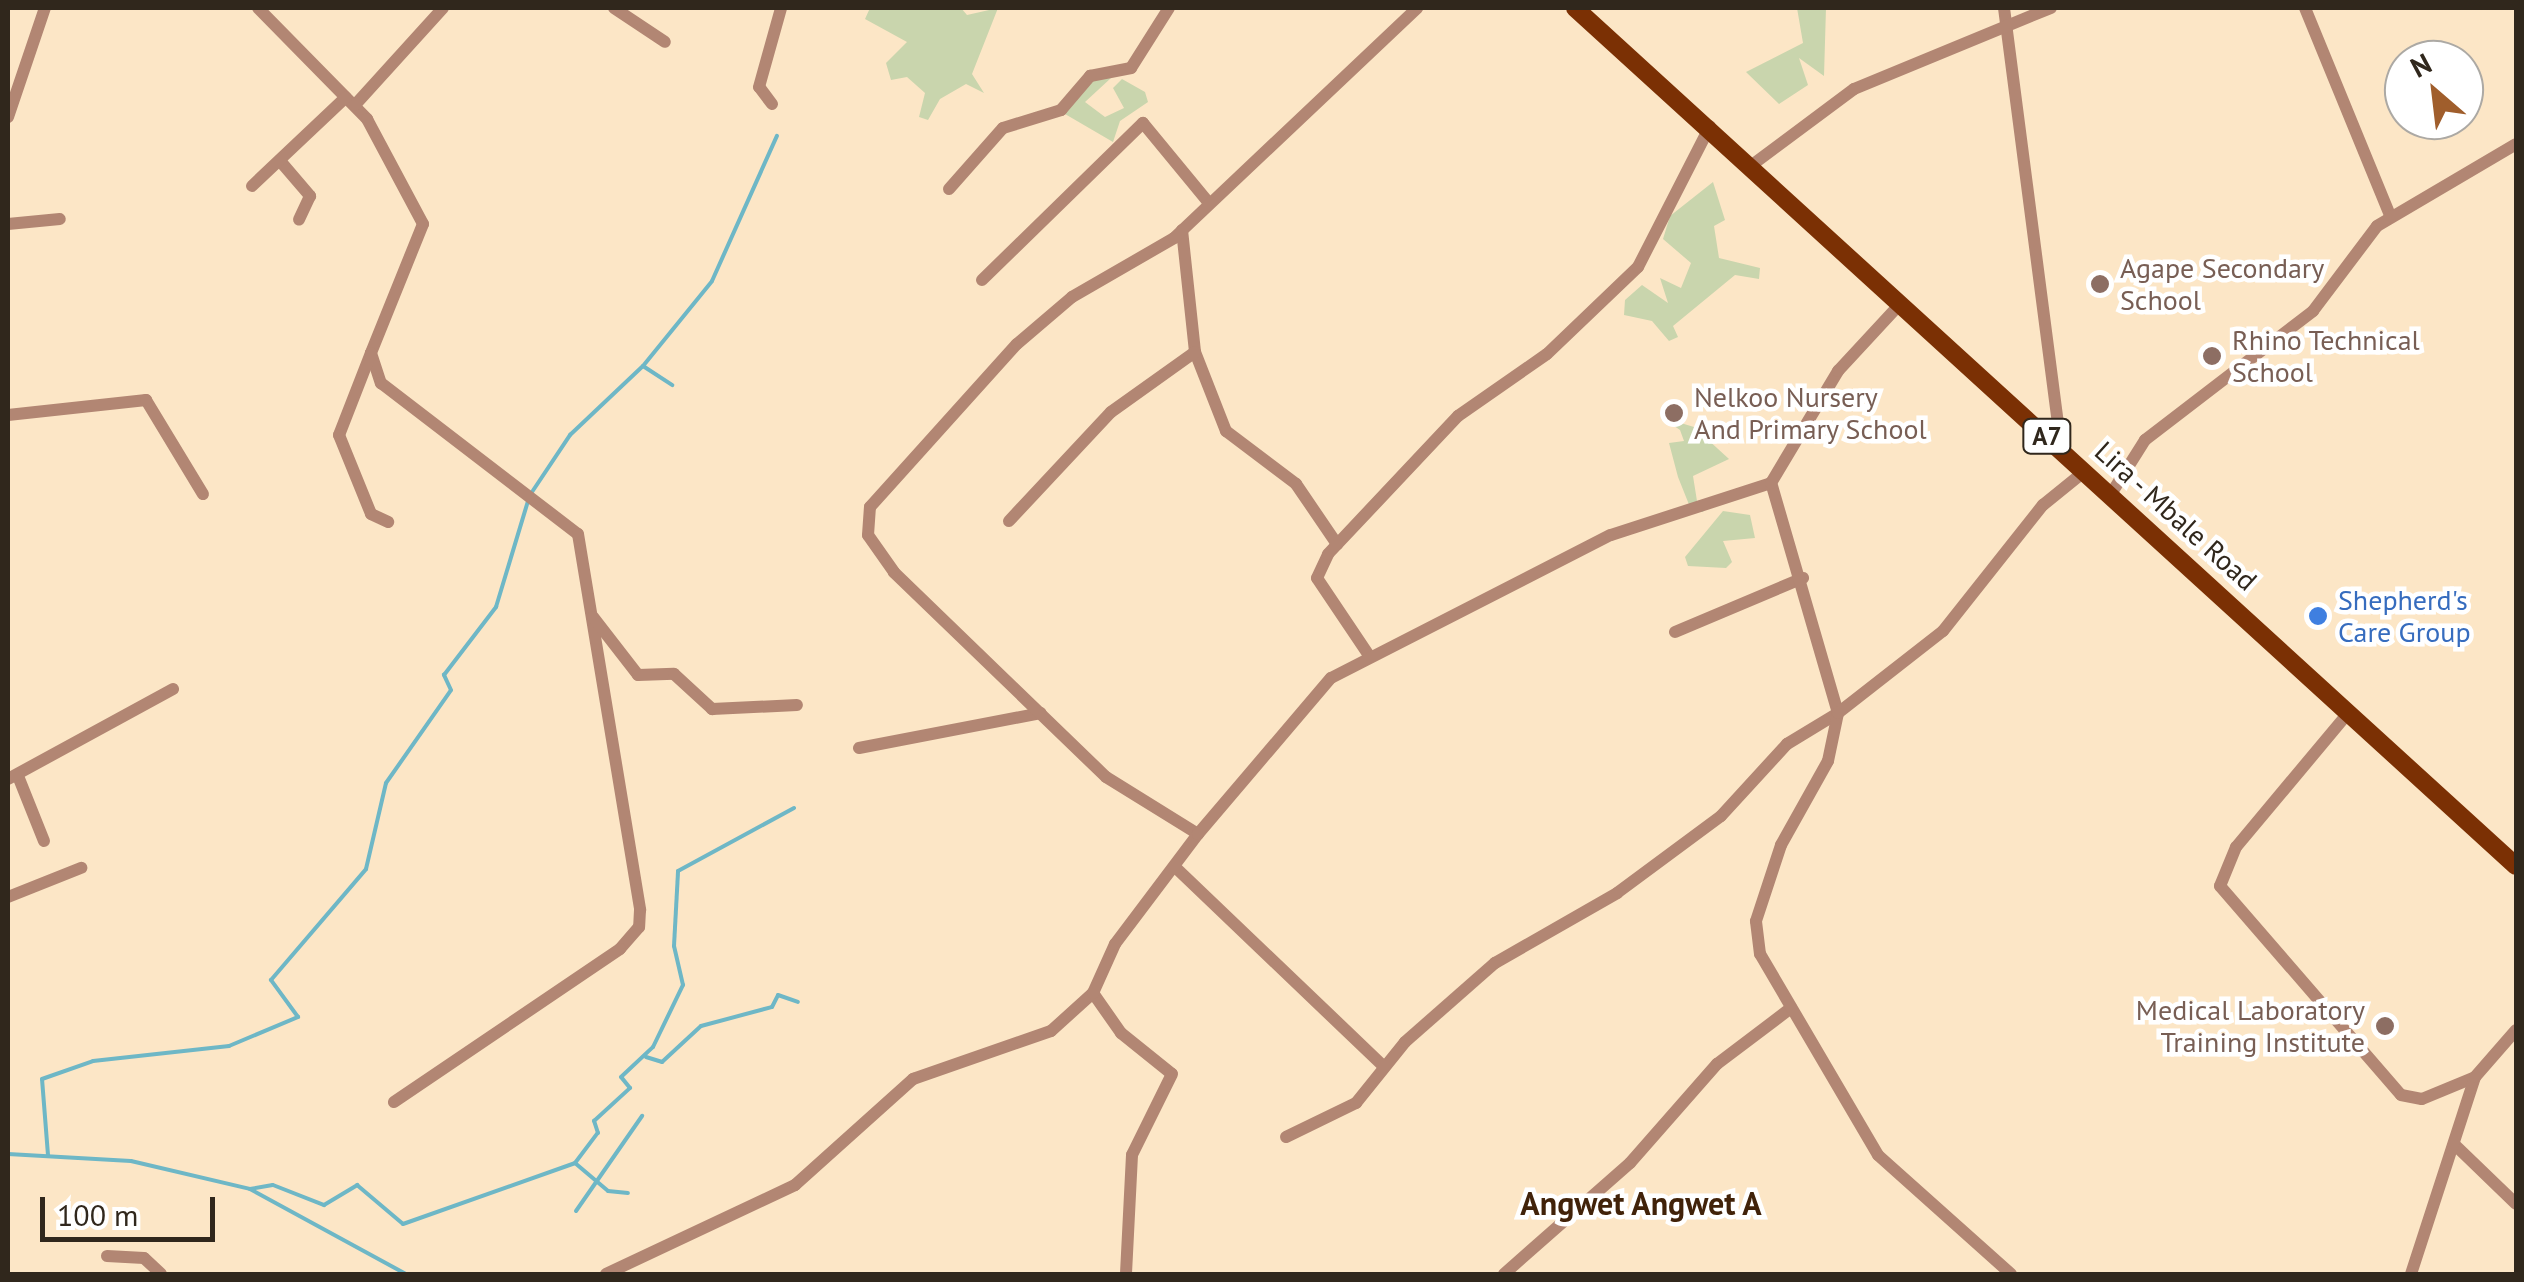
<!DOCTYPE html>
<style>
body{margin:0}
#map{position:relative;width:2524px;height:1282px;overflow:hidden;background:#fce6c6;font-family:"PT Sans",sans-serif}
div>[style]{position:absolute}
.green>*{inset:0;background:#c9d5ad}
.stream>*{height:4px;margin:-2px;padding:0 2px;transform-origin:2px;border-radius:2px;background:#6eb7c6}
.minor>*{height:12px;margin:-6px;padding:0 6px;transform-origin:6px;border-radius:6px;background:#b28673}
.major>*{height:18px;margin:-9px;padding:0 9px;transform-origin:9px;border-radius:9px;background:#7b3004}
.dots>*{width:28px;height:28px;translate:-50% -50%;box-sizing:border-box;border:5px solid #fff;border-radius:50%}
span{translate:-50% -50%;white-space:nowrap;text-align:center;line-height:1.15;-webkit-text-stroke:9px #fff;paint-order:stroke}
.shield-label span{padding:2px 8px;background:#fff;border:2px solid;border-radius:8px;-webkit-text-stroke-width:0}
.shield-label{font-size:25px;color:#30271c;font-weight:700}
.education-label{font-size:28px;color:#785e54}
.left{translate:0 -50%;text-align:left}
.right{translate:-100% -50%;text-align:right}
.street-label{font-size:28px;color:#30271c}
.shop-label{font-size:28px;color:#366cbe}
.quarter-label{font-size:32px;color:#412209;font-weight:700}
.frame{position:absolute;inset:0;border:10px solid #30271c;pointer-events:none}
.north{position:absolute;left:2384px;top:40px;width:100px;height:100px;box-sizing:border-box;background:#fff;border:2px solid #aca9a4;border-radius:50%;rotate:332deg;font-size:28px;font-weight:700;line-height:40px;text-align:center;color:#30271c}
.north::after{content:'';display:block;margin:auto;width:35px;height:45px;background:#a05e2c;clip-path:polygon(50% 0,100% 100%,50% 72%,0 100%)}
.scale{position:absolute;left:40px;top:1197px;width:175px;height:45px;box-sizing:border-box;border:5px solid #30271c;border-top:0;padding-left:12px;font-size:30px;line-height:35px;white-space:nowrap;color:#30271c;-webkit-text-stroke:8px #fff;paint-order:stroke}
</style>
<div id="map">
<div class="green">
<div style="clip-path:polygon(870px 8px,961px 8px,967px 15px,998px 8px,972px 74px,984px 93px,966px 84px,940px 99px,928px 120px,919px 117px,925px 93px,907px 77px,891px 80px,886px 63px,907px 42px,865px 19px)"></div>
<div style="clip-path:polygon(1797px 8px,1826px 8px,1824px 76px,1799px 58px,1808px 85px,1779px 104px,1746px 72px,1803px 43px)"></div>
<div style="clip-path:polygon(1094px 77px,1111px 78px,1085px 102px,1105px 117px,1124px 108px,1113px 88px,1122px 79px,1145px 92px,1148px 102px,1120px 121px,1113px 142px,1065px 114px)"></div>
<div style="clip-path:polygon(1713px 182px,1725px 220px,1714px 226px,1719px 258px,1760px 268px,1759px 279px,1735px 275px,1673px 326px,1678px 337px,1669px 341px,1652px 321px,1624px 315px,1625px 300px,1642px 285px,1668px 303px,1660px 278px,1681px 288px,1691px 263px,1663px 239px,1670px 216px)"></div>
<div style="clip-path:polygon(1661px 417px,1694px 427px,1729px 459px,1693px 476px,1697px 501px,1710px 498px,1703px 512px,1692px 512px,1678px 477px,1669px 443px,1684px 441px,1680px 430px)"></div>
<div style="clip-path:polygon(1723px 511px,1750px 515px,1755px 538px,1723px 541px,1732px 562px,1726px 568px,1688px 566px,1685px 557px)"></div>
</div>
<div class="stream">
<div style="left:643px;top:366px;width:109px;rotate:-50.9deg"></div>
<div style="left:712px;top:281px;width:159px;rotate:-65.9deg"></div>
<div style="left:532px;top:492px;width:69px;rotate:-56.3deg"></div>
<div style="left:570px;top:435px;width:100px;rotate:-43.4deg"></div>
<div style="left:643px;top:366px;width:35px;rotate:33deg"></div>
<div style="left:646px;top:1057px;width:17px;rotate:17deg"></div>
<div style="left:662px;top:1062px;width:53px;rotate:-42.7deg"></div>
<div style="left:701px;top:1026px;width:73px;rotate:-15deg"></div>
<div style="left:772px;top:1007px;width:13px;rotate:-63deg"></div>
<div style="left:778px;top:995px;width:21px;rotate:19deg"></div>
<div style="left:8px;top:1154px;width:123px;rotate:3.3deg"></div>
<div style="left:131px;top:1161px;width:122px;rotate:13.2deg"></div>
<div style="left:250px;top:1189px;width:178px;rotate:28.6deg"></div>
<div style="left:48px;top:1155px;width:76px;rotate:-94.5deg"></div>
<div style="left:42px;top:1079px;width:54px;rotate:-19.4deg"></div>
<div style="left:93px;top:1061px;width:137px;rotate:-6.3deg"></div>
<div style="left:229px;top:1046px;width:75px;rotate:-22.8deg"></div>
<div style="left:298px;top:1017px;width:46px;rotate:-126.1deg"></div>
<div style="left:271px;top:980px;width:146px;rotate:-49.4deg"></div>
<div style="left:366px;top:869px;width:88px;rotate:-76.9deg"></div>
<div style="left:386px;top:783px;width:113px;rotate:-55deg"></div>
<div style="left:451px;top:690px;width:17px;rotate:-115deg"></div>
<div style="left:444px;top:675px;width:86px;rotate:-52.6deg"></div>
<div style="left:496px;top:607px;width:111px;rotate:-73.2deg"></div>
<div style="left:575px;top:1163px;width:43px;rotate:40.3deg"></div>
<div style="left:608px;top:1191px;width:20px;rotate:6deg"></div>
<div style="left:250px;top:1189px;width:23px;rotate:-10deg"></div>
<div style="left:273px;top:1185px;width:55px;rotate:21.4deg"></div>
<div style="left:324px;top:1205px;width:39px;rotate:-31deg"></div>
<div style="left:357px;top:1185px;width:60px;rotate:40.3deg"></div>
<div style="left:403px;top:1224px;width:182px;rotate:-19.5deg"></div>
<div style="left:575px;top:1163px;width:38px;rotate:-53deg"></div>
<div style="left:598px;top:1133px;width:13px;rotate:-108deg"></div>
<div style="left:594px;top:1121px;width:49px;rotate:-42.5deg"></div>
<div style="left:630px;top:1088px;width:14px;rotate:-129deg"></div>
<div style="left:621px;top:1077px;width:44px;rotate:-43.2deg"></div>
<div style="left:653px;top:1047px;width:69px;rotate:-64.2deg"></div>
<div style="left:683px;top:985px;width:40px;rotate:-103deg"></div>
<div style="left:674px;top:946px;width:75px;rotate:-86.9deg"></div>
<div style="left:678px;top:871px;width:132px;rotate:-28.5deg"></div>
<div style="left:576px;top:1211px;width:116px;rotate:-55.2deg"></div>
</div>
<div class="minor">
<div style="left:258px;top:8px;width:156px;rotate:45.5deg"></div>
<div style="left:367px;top:119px;width:119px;rotate:61.9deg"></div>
<div style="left:423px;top:224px;width:139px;rotate:112deg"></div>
<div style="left:371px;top:353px;width:32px;rotate:72deg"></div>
<div style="left:381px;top:383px;width:248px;rotate:37.5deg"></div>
<div style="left:578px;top:534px;width:381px;rotate:80.6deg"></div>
<div style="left:640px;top:910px;width:17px;rotate:93deg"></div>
<div style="left:639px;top:927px;width:29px;rotate:131deg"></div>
<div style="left:620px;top:949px;width:273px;rotate:145.9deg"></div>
<div style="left:614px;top:8px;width:61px;rotate:33.7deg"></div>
<div style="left:2004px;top:8px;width:445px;rotate:82.6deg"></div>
<div style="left:2305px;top:8px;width:224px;rotate:67.7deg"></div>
<div style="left:772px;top:104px;width:21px;rotate:-127deg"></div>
<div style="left:759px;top:87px;width:82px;rotate:-74.4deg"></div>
<div style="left:355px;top:105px;width:131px;rotate:-47.8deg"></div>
<div style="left:8px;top:117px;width:115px;rotate:-71.3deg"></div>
<div style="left:281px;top:162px;width:45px;rotate:49.5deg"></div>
<div style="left:310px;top:196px;width:26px;rotate:115deg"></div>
<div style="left:1752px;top:165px;width:127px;rotate:-36.7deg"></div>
<div style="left:1854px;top:89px;width:213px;rotate:-22.4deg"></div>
<div style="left:252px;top:186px;width:129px;rotate:-43.4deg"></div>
<div style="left:949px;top:189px;width:81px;rotate:-48.5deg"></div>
<div style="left:1003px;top:128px;width:61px;rotate:-17.2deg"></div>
<div style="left:1061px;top:110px;width:45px;rotate:-49.5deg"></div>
<div style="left:1090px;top:76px;width:42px;rotate:-11deg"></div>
<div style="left:1131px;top:68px;width:71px;rotate:-57.7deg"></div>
<div style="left:8px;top:224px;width:52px;rotate:-5.5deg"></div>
<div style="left:1182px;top:230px;width:123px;rotate:83.9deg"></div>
<div style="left:1195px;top:352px;width:85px;rotate:68.6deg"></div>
<div style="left:1226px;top:431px;width:88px;rotate:37.1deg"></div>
<div style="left:1296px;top:484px;width:73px;rotate:55.7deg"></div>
<div style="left:982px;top:280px;width:225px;rotate:-44.3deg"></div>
<div style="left:1143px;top:123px;width:104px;rotate:50.5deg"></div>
<div style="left:371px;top:353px;width:88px;rotate:111.3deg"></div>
<div style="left:339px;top:435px;width:85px;rotate:67.9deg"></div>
<div style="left:371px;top:514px;width:19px;rotate:25deg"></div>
<div style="left:8px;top:415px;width:139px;rotate:-6.2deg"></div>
<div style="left:146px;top:400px;width:110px;rotate:58.8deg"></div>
<div style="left:2111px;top:494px;width:64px;rotate:-57.8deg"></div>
<div style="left:2145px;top:440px;width:212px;rotate:-37.5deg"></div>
<div style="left:2313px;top:311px;width:106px;rotate:-53deg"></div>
<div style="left:2377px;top:226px;width:161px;rotate:-30.5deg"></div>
<div style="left:1009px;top:521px;width:149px;rotate:-46.9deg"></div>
<div style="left:1111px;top:412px;width:103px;rotate:-35.5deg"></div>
<div style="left:593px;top:617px;width:73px;rotate:52.2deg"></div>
<div style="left:638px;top:675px;width:36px;rotate:-2deg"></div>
<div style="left:674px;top:674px;width:52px;rotate:42.6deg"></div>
<div style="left:712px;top:709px;width:85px;rotate:-2.7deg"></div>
<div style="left:1675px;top:632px;width:139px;rotate:-22.9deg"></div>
<div style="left:1370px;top:657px;width:95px;rotate:-123.9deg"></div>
<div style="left:1317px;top:578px;width:26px;rotate:-65deg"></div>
<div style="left:1328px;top:554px;width:190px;rotate:-46.7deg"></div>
<div style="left:1458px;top:416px;width:108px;rotate:-34.9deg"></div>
<div style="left:1547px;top:354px;width:126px;rotate:-43.7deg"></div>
<div style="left:1638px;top:267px;width:158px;rotate:-62.9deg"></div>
<div style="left:2349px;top:712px;width:176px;rotate:129.9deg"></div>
<div style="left:2236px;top:847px;width:42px;rotate:112.3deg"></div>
<div style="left:2220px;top:886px;width:276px;rotate:49.1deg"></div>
<div style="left:2401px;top:1095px;width:21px;rotate:11deg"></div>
<div style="left:2422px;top:1099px;width:57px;rotate:-22.5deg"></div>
<div style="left:859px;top:748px;width:185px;rotate:-10.9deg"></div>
<div style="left:18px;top:776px;width:70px;rotate:68.2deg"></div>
<div style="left:8px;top:779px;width:188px;rotate:-28.6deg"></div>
<div style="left:1198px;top:834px;width:108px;rotate:-148.2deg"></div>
<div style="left:1106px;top:777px;width:295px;rotate:-136deg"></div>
<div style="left:894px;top:572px;width:45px;rotate:-125.1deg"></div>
<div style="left:868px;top:535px;width:28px;rotate:-86deg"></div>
<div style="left:870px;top:507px;width:219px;rotate:-48deg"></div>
<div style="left:1017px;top:344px;width:72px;rotate:-40.5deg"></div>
<div style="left:1072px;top:297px;width:118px;rotate:-30deg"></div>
<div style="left:1174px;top:238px;width:335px;rotate:-43.4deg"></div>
<div style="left:1175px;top:867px;width:288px;rotate:43.7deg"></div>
<div style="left:8px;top:897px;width:79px;rotate:-21.7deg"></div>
<div style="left:1093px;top:993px;width:49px;rotate:55deg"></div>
<div style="left:1121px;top:1033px;width:65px;rotate:38.8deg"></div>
<div style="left:1172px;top:1074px;width:90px;rotate:116.3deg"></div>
<div style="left:1132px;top:1155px;width:119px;rotate:92.9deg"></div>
<div style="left:1286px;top:1137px;width:78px;rotate:-25.9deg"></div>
<div style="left:1356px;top:1103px;width:78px;rotate:-51.2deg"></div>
<div style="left:1405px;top:1042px;width:120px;rotate:-41.3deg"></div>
<div style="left:1495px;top:963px;width:141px;rotate:-29.8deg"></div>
<div style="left:1617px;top:893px;width:129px;rotate:-36.5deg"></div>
<div style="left:1721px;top:816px;width:98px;rotate:-47.5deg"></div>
<div style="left:1787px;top:744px;width:60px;rotate:-31.3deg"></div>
<div style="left:1838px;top:713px;width:240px;rotate:-106.2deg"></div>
<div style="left:2456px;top:1146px;width:83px;rotate:44deg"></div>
<div style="left:107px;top:1256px;width:37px;rotate:3deg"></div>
<div style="left:144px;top:1258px;width:23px;rotate:43deg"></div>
<div style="left:606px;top:1274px;width:209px;rotate:-25.2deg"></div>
<div style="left:795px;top:1185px;width:159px;rotate:-41.9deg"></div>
<div style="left:913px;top:1079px;width:146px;rotate:-19.2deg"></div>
<div style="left:1051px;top:1031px;width:57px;rotate:-42.1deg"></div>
<div style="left:1093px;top:993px;width:54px;rotate:-65.8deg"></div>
<div style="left:1115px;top:944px;width:138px;rotate:-53deg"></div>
<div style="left:1198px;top:834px;width:205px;rotate:-49.6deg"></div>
<div style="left:1331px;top:678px;width:314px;rotate:-27.1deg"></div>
<div style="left:1611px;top:535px;width:168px;rotate:-18deg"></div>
<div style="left:1771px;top:483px;width:131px;rotate:-59.1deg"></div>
<div style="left:1838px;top:371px;width:93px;rotate:-47.2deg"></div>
<div style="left:1504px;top:1274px;width:168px;rotate:-41.4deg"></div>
<div style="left:1630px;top:1163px;width:132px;rotate:-48.7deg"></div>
<div style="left:1717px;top:1064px;width:93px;rotate:-37.1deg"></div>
<div style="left:2011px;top:1274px;width:178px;rotate:-138.2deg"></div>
<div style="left:1878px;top:1155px;width:233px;rotate:-120.4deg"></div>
<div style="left:1760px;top:954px;width:33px;rotate:-97deg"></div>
<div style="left:1756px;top:921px;width:80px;rotate:-71.8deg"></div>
<div style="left:1781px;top:845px;width:96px;rotate:-60.8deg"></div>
<div style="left:1828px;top:761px;width:49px;rotate:-78.2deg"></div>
<div style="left:1838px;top:713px;width:133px;rotate:-38deg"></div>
<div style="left:1943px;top:631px;width:161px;rotate:-51.6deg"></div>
<div style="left:2043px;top:505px;width:54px;rotate:-39deg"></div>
<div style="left:2411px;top:1274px;width:207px;rotate:-72deg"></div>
<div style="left:2475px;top:1077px;width:62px;rotate:-48.9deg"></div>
</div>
<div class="major">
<div style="left:1575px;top:8px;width:1273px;rotate:42.36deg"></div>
</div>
<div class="dots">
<div style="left:2100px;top:284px;background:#8d6e63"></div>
<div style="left:2212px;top:356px;background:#8d6e63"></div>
<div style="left:1674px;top:413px;background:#8d6e63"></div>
<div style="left:2318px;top:616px;background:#3f7fe0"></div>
<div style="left:2385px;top:1026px;background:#8d6e63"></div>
</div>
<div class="shield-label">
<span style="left:2047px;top:436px">A7</span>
</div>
<div class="education-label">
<span class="left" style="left:2120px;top:284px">Agape Secondary<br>School</span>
<span class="left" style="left:2232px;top:356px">Rhino Technical<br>School</span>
<span class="left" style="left:1694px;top:413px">Nelkoo Nursery<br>And Primary School</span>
<span class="right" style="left:2365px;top:1026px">Medical Laboratory<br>Training Institute</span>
</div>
<div class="street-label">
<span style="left:2176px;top:516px;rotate:42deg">Lira - Mbale Road</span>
</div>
<div class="shop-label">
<span class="left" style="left:2338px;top:616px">Shepherd's<br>Care Group</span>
</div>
<div class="quarter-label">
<span style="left:1641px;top:1203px">Angwet Angwet A</span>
</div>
<div class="frame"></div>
<div class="north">N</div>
<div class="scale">100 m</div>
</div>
